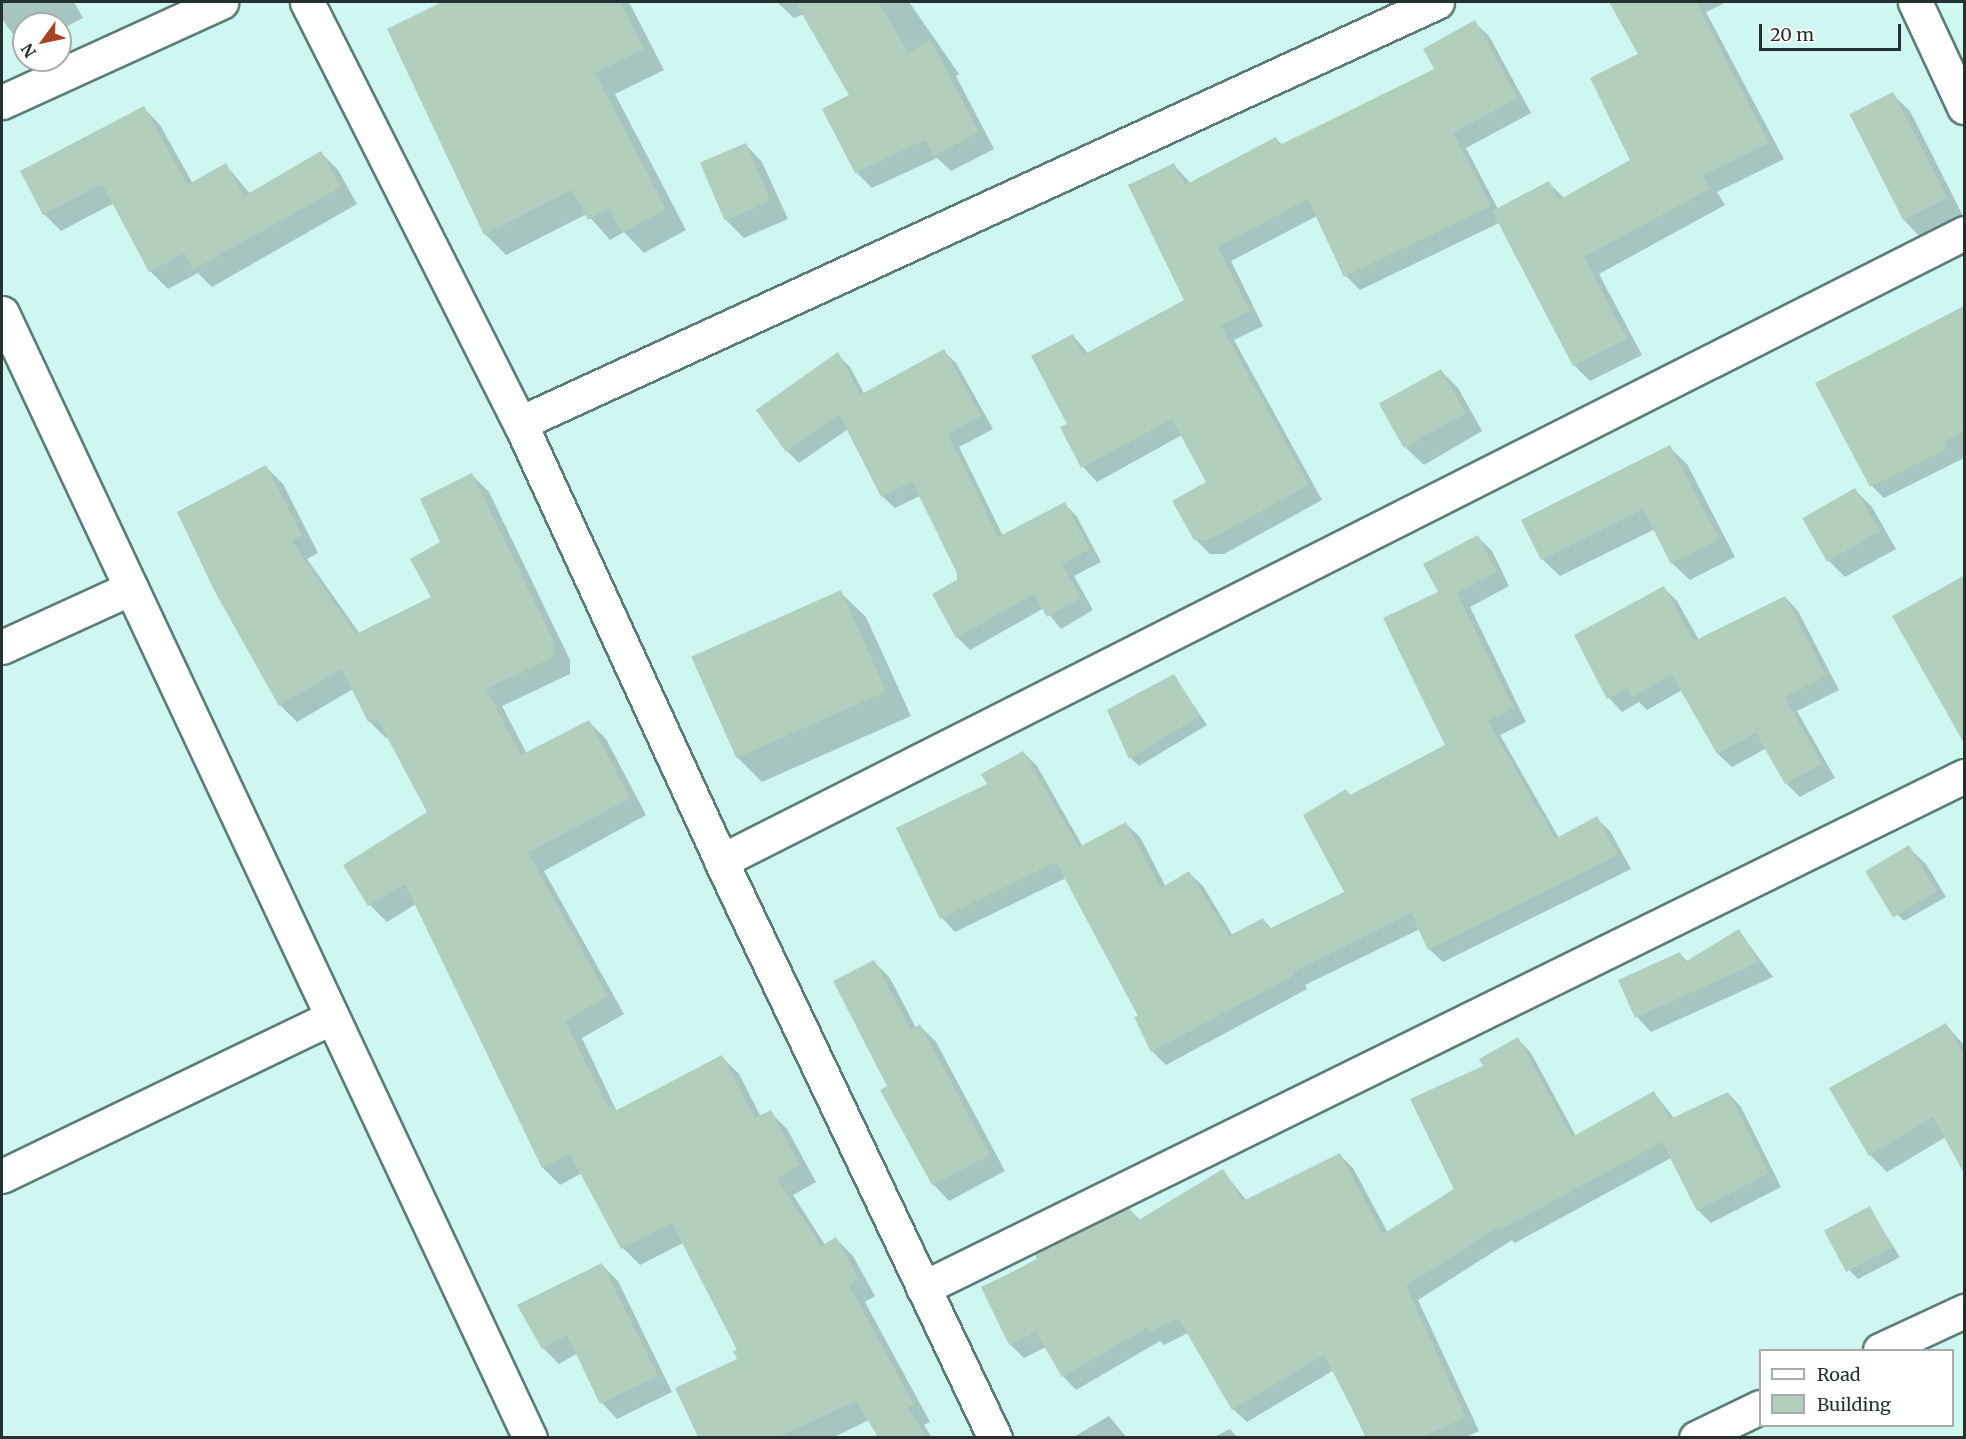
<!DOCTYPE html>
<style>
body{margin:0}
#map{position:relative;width:1966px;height:1439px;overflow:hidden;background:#d0f6f1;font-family:Merriweather,serif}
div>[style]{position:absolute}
.shadow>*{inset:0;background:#0003}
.building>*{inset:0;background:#b2cebc;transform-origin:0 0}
.roads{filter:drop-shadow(2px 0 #5a7d79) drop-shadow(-2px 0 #5a7d79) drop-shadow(0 2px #5a7d79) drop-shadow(0 -2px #5a7d79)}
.minor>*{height:33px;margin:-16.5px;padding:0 16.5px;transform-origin:16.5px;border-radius:16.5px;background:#fff}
.tertiary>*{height:33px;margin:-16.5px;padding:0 16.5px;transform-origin:16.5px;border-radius:16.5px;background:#fff}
span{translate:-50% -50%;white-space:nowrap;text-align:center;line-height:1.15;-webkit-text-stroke:6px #fff;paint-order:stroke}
.frame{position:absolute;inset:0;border:3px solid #233230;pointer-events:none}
.legend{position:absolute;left:1759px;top:1349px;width:195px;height:78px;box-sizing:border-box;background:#fff;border:2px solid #a7adac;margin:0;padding:8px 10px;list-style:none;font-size:18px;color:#233230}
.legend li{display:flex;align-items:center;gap:12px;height:30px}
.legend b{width:30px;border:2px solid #a7adac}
.north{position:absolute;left:12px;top:12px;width:60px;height:60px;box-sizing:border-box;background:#fff;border:2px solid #a7adac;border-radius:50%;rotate:237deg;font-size:16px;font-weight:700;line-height:24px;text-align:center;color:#233230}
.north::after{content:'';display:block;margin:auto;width:21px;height:27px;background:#ab4325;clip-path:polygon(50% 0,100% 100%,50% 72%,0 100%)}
.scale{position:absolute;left:1759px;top:24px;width:142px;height:27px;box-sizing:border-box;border:3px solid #233230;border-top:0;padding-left:8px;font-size:18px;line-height:21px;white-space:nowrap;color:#233230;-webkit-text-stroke:4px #fff;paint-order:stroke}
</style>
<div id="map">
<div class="shadow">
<div style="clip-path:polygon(2px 2px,74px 2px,83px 18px,60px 30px,60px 24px,24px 24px,24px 49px,2px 19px)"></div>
<div style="clip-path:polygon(445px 2px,629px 2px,664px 70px,615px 94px,686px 230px,644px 253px,624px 232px,610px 240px,587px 214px,506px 255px,485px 234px,389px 29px)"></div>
<div style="clip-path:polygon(909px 2px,959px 74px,956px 76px,994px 149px,951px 171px,937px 158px,872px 188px,856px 172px,851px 95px,804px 14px,794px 18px,777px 2px)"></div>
<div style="clip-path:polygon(1611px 2px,1727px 2px,1706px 12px,1784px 159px,1717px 192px,1725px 205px,1599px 274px,1642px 355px,1590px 381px,1574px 365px,1499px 223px,1360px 290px,1346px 276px,1317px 216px,1231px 261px,1263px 326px,1234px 340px,1322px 500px,1224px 554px,1210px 554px,1195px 539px,1209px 482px,1182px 435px,1097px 482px,1083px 467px,1062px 428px,1069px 424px,1073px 336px,1089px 354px,1186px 301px,1174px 165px,1191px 184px,1276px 139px,1283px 145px,1436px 70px,1474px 22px,1489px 36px,1531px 113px,1466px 148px,1498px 209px,1549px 183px,1565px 199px,1632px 161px,1641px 55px)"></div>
<div style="clip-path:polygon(1892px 94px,1910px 111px,1963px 216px,1920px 237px,1903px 219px)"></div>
<div style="clip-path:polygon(143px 107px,160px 125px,193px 184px,226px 165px,250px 194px,321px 153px,338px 170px,357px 204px,212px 287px,198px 273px,168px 289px,150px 271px,114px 203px,61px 231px,44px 214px)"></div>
<div style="clip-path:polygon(745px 144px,762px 162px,788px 219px,744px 238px,727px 221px,702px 163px)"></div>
<div style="clip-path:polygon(1964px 306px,1964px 458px,1884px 498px,1872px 486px,1817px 383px)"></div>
<div style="clip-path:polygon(943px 351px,956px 363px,993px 429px,959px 447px,1003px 536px,1065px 504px,1077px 517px,1101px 562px,1074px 576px,1093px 610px,1061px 629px,1044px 608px,970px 650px,957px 637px,958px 572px,920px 496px,895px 508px,882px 496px,848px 429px,799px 463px,787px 451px,837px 354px,850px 367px,865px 395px)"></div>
<div style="clip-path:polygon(1441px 371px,1458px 388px,1482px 431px,1424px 465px,1406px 448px)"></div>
<div style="clip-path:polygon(1669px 447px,1687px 464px,1735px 557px,1690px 580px,1672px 563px,1655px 529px,1560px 576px,1542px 559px)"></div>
<div style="clip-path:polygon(266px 467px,283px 484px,318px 553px,307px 559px,360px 634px,433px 598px,442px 542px,472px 475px,489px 492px,570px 660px,570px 674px,502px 706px,527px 754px,589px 722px,606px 739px,646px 815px,544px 871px,624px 1014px,582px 1038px,617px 1112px,722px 1057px,739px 1074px,761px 1117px,770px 1112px,787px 1129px,816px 1182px,793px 1195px,825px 1245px,836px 1239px,853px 1256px,875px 1296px,865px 1302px,930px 1422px,924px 1425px,932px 1438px,880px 1438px,869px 1420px,832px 1438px,700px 1438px,677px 1388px,739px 1359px,739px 1350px,683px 1243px,640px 1265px,623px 1248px,582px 1173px,560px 1185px,543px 1168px,416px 904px,387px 922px,370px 905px,345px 866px,429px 812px,389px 737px,386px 738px,369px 721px,353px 689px,297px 722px,280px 705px,215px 590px)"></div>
<div style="clip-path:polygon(1855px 490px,1872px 507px,1896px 549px,1845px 577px,1828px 560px)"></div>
<div style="clip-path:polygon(1478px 537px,1492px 551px,1509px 586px,1470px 607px,1526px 722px,1500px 735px,1559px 838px,1596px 818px,1610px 831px,1631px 869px,1443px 962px,1429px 949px,1420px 929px,1305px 985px,1307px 989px,1166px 1065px,1152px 1051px,1136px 1018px,1140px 1016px,1066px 878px,955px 932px,942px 918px,989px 785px,1023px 752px,1037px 766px,1083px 847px,1126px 824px,1140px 837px,1166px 887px,1189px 873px,1203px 886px,1233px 936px,1263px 920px,1272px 929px,1346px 893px,1346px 791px,1351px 796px,1447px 745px,1440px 592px)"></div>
<div style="clip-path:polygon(1664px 588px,1677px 601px,1699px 640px,1785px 597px,1798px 611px,1839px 690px,1797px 711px,1835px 778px,1800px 797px,1787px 784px,1767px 748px,1732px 767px,1718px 754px,1682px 690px,1647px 710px,1639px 702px,1622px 712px,1609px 698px)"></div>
<div style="clip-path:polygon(840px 592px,866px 617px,911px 716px,762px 782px,737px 757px)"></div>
<div style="clip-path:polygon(1174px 676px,1207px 725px,1139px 766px,1131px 758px)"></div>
<div style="clip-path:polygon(1908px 847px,1926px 864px,1946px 897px,1904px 921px,1887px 904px)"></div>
<div style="clip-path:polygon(1739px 931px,1773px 977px,1651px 1032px,1637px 1017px,1680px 954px,1688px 962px)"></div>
<div style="clip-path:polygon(874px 962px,890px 978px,916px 1028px,920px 1026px,936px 1042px,1005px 1171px,949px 1201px,933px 1184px)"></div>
<div style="clip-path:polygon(1946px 1025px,1964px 1045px,1964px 1161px,1946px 1137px,1887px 1172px,1870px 1155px)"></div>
<div style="clip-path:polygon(1518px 1039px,1531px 1053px,1576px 1136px,1654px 1093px,1675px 1119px,1728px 1093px,1741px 1107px,1781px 1187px,1711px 1223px,1698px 1210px,1671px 1158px,1515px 1243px,1512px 1240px,1418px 1300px,1479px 1431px,1464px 1438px,1366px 1438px,1334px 1370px,1247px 1422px,1233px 1409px,1188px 1333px,1164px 1345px,1160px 1341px,1076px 1390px,1063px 1376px,1046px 1347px,1024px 1358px,1010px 1344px,983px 1288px,1129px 1209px,1140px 1220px,1223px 1171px,1247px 1201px,1340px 1155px,1353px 1168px,1388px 1233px,1456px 1190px,1485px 1066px)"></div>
<div style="clip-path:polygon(1869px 1208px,1900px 1257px,1858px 1279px,1849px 1270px)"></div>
<div style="clip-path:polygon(602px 1265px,618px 1281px,672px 1392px,617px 1419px,602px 1403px,578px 1353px,559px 1364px,543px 1348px)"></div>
<div style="clip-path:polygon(1109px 1416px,1127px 1438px,1072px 1438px)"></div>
<div style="clip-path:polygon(1230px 1429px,1238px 1438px,1212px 1438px)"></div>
</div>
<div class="building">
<div style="clip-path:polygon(442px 2px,620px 2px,644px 49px,595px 73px,666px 209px,622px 233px,609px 208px,588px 220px,572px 190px,484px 235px,387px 29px)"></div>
<div style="clip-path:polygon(795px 2px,878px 2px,909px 53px,930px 39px,979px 132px,934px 156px,925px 140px,855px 173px,822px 109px,849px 95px)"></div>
<div style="clip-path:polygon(1609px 2px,1696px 2px,1769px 143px,1702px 176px,1710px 189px,1584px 257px,1627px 339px,1573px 366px,1492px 211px,1549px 181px,1559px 200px,1630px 160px,1590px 78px,1638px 54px)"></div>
<div style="clip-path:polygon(1475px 20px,1518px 98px,1453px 133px,1491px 206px,1344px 277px,1308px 199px,1218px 247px,1250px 311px,1221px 326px,1309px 485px,1209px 540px,1194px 540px,1172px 501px,1206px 482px,1172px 419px,1081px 468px,1060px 427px,1067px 424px,1031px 356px,1073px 334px,1083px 355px,1184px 300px,1128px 185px,1174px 163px,1185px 185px,1276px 137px,1280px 145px,1434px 69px,1423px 49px)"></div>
<div style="left:1893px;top:92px;width:119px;height:49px;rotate:63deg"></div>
<div style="clip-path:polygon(144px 106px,187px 185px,226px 163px,244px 196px,321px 151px,341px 187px,193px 270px,185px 253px,149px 272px,102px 184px,43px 215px,20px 171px)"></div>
<div style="left:746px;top:143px;width:63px;height:50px;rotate:67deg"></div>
<div style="clip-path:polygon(1965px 306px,1965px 430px,1944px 442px,1948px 448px,1870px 487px,1815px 383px)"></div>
<div style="clip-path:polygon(944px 349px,981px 416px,948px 434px,998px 537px,1065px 502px,1090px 549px,1062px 564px,1081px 598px,1047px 617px,1034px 594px,956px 638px,932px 594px,957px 580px,957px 573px,912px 482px,881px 497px,839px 414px,786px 452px,756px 410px,838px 352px,860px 395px)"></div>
<div style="left:1441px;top:369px;width:51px;height:71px;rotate:61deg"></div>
<div style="clip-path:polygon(1670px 445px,1719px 539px,1671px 564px,1643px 509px,1541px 560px,1521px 520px)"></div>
<div style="clip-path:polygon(266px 465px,302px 535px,292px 541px,356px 634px,431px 597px,410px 559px,440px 542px,420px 499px,472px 473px,554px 642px,554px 657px,486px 689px,521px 755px,589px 720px,630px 798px,528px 853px,608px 996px,565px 1021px,608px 1108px,612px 1106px,615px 1111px,722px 1055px,755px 1118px,771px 1110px,800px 1165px,777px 1178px,821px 1246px,836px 1237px,859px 1279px,849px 1285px,914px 1405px,908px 1407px,926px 1437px,878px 1437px,856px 1401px,779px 1437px,698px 1437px,675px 1388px,737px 1359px,733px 1351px,737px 1350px,672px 1223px,621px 1249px,570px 1154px,542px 1168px,405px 884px,368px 906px,343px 865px,427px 812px,377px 718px,368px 722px,342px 669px,279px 706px,214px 590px,177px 512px)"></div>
<div style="left:1855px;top:488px;width:50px;height:61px;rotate:60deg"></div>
<div style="clip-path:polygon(1478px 535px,1497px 572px,1457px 593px,1514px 708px,1488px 721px,1555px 839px,1597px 816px,1618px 855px,1428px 950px,1411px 913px,1293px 972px,1295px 975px,1151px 1052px,1134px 1017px,1138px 1016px,1056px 862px,940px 919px,896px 828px,987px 784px,981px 774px,1023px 751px,1079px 847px,1126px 822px,1161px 888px,1189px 871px,1229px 936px,1263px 918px,1269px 929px,1344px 892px,1303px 815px,1346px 789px,1350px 795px,1445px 745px,1383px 618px,1438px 592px,1423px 564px)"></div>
<div style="clip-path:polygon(1965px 575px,1965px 745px,1892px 616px)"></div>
<div style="clip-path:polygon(1664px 586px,1694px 641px,1785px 596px,1826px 676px,1785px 697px,1822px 764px,1785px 784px,1756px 733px,1717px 754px,1672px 675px,1633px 697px,1627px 688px,1607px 699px,1574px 635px)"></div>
<div style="left:841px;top:590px;width:111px;height:164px;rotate:66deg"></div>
<div style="clip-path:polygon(1174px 674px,1200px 716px,1129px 759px,1107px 710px)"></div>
<div style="left:1909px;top:845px;width:54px;height:51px;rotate:59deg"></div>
<div style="clip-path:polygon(1739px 929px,1759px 962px,1635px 1018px,1618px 980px,1680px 952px,1685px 962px)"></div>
<div style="clip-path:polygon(874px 960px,911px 1030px,920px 1024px,990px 1155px,932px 1185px,880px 1090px,887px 1086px,833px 981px)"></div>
<div style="clip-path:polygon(1946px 1023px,1965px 1057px,1965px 1175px,1933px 1117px,1869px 1156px,1829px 1088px)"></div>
<div style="clip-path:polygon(1518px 1037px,1572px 1137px,1654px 1091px,1670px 1119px,1728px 1092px,1769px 1173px,1697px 1211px,1662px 1142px,1500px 1230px,1499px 1227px,1406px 1286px,1466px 1417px,1423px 1437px,1367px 1437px,1324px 1355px,1232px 1410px,1178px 1318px,1150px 1332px,1147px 1328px,1062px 1377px,1036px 1332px,1009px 1345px,981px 1287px,1037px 1260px,1035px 1254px,1129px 1207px,1137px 1221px,1223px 1169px,1243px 1201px,1340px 1153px,1383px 1234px,1454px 1189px,1410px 1099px,1483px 1066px,1479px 1059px)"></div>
<div style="left:1870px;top:1206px;width:47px;height:52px;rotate:62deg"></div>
<div style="clip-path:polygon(602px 1263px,658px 1376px,600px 1404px,567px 1335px,542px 1349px,517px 1305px)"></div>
</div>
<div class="roads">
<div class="minor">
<div style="left:307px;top:2px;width:472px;rotate:63.2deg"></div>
<div style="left:520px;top:423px;width:482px;rotate:65.3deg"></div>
<div style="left:721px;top:861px;width:639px;rotate:64.6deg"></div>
<div style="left:1915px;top:2px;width:116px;rotate:65deg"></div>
<div style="left:2px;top:313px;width:1243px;rotate:64.86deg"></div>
<div style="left:520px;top:423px;width:1009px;rotate:-24.66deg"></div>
<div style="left:2px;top:647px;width:142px;rotate:-24.6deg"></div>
<div style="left:721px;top:861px;width:1393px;rotate:-26.8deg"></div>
<div style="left:2px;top:1176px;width:366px;rotate:-25.7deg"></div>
<div style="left:923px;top:1288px;width:1160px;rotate:-26.19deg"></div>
<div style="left:1880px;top:1350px;width:93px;rotate:-24.9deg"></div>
<div style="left:1696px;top:1438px;width:71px;rotate:-25.8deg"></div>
</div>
<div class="tertiary">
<div style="left:2px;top:102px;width:241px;rotate:-24.5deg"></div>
</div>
</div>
<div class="frame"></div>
<ul class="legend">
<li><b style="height:8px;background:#fff"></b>Road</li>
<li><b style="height:16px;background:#b2cebc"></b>Building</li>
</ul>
<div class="north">N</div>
<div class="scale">20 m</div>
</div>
